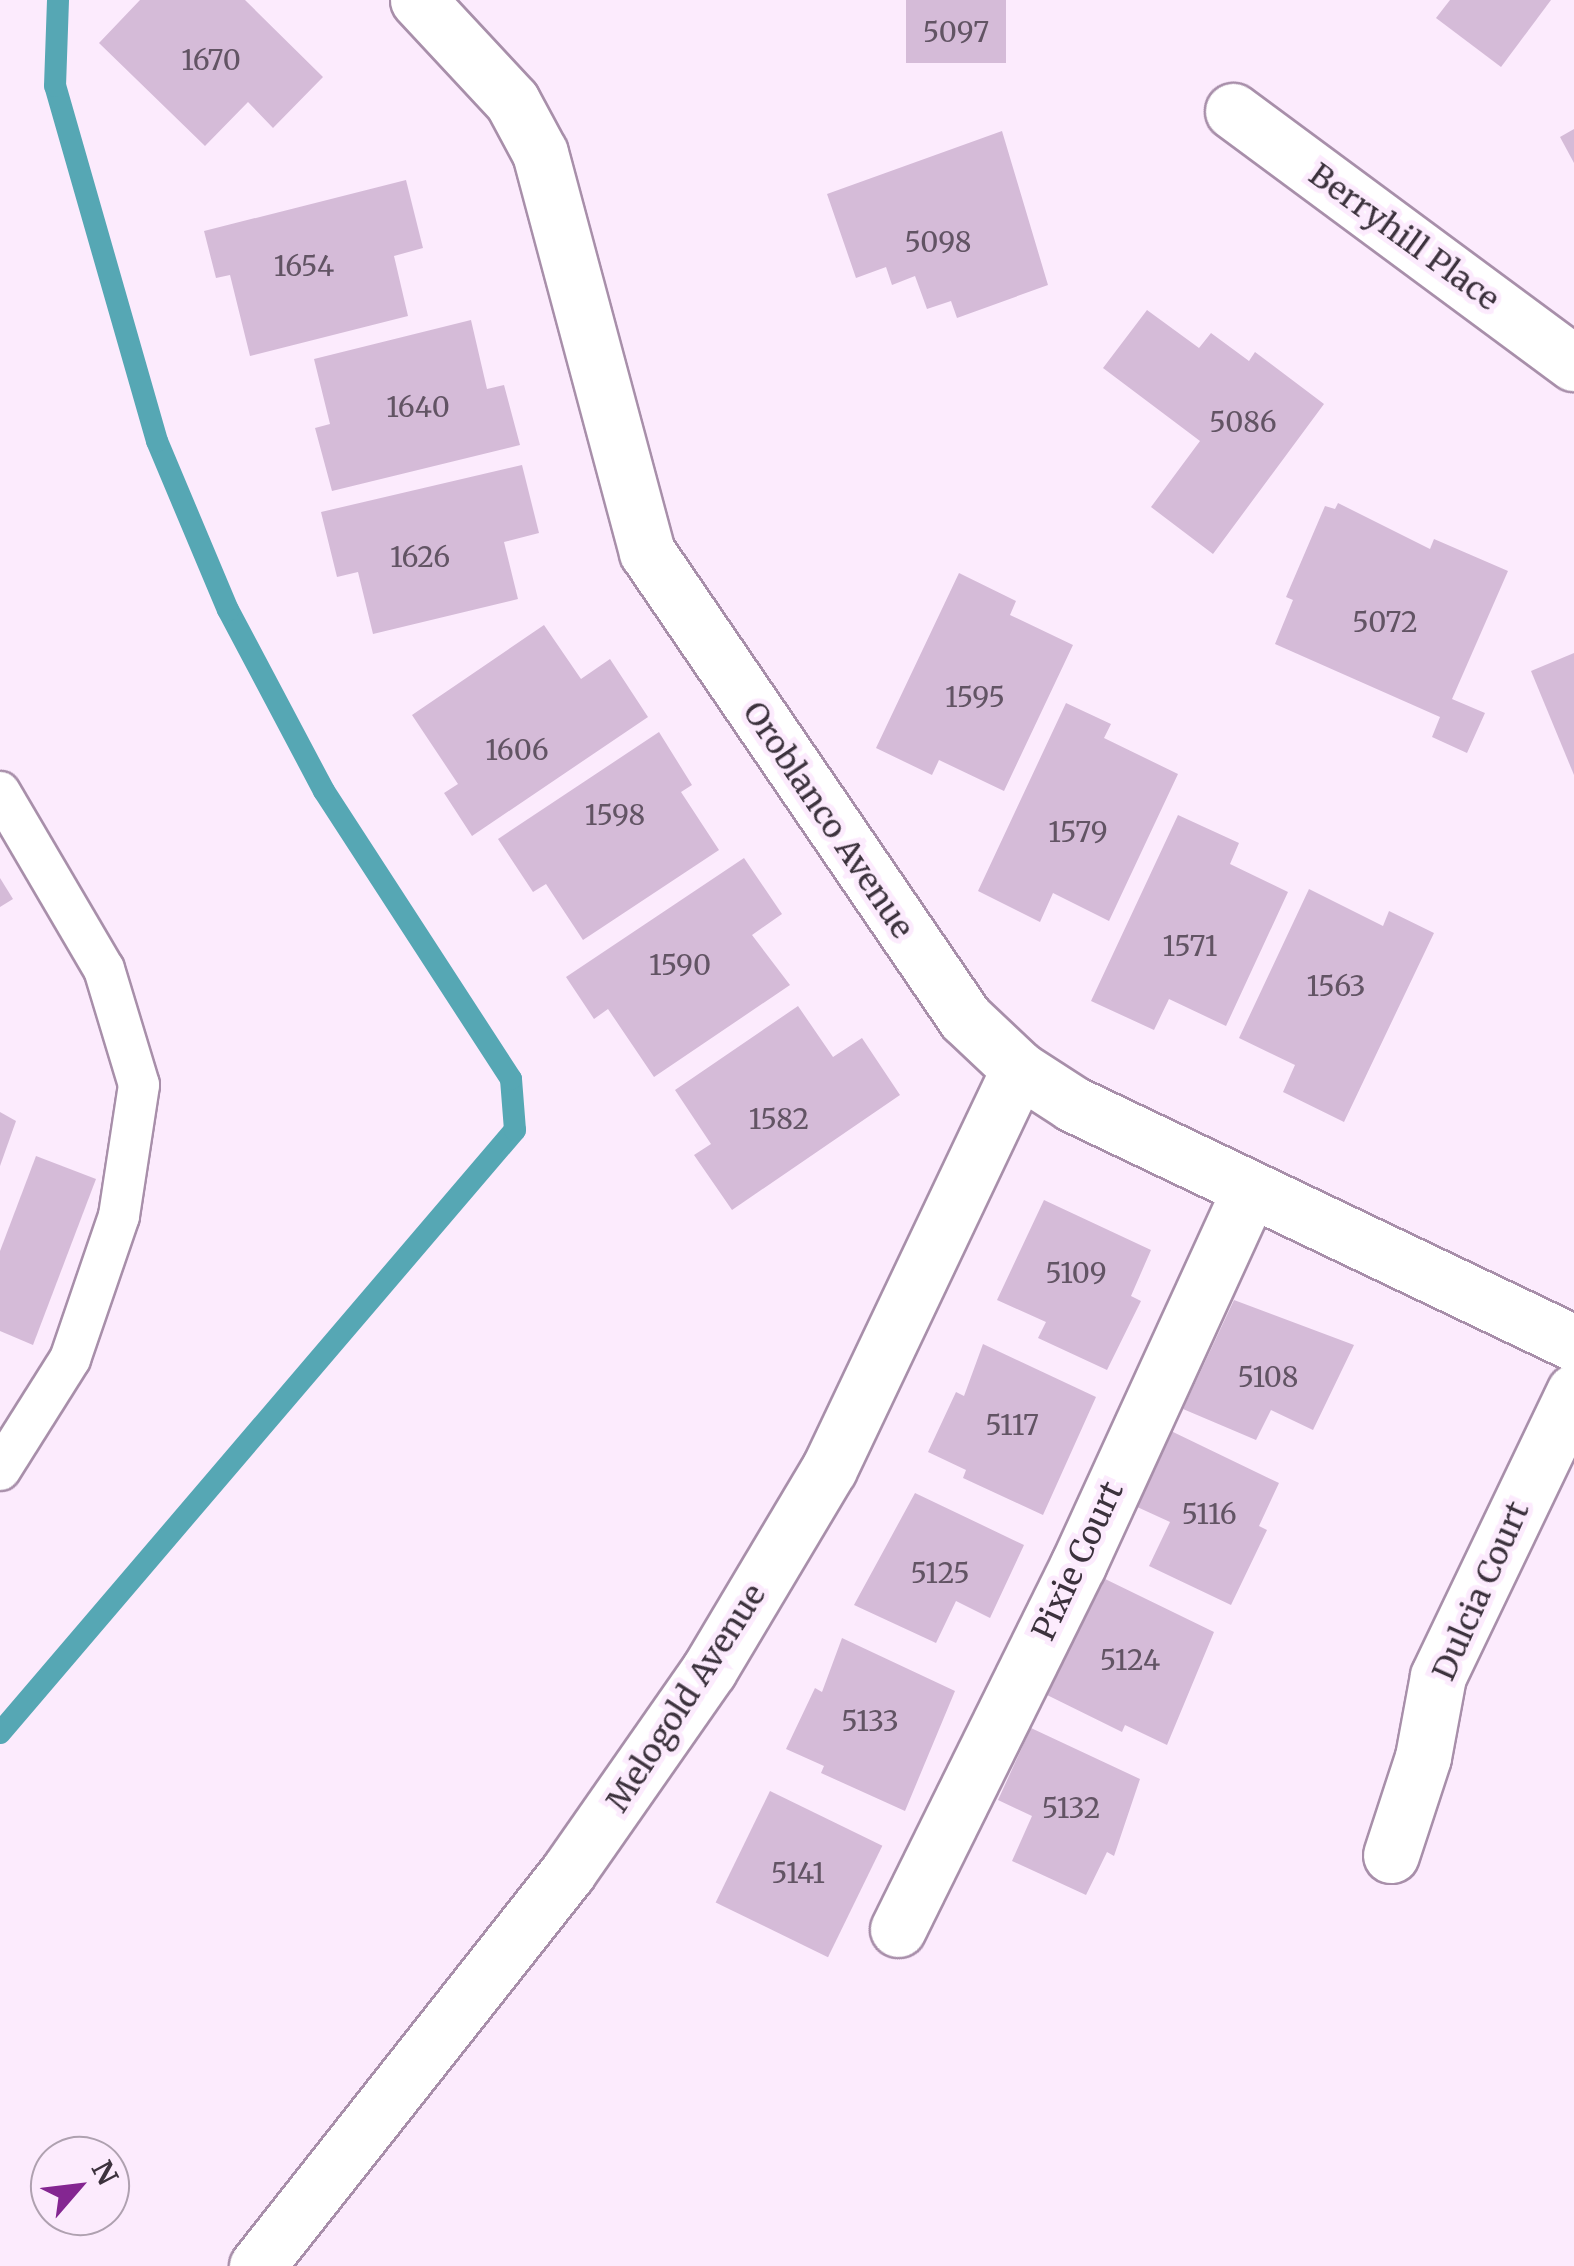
<!DOCTYPE html>
<style>
body{margin:0}
#map{position:relative;width:1574px;height:2266px;overflow:hidden;background:#fcebfd;font-family:Merriweather,serif}
div>[style]{position:absolute}
.stream>*{height:22px;margin:-11px;padding:0 11px;transform-origin:11px;border-radius:11px;background:#56a7b4}
.building>*{inset:0;background:#d5bbd8;transform-origin:0 0}
.roads{filter:drop-shadow(2px 0 #a88faa) drop-shadow(-2px 0 #a88faa) drop-shadow(0 2px #a88faa) drop-shadow(0 -2px #a88faa)}
.lane>*{height:40px;margin:-20px;padding:0 20px;transform-origin:20px;border-radius:20px;background:#fff}
.street>*{height:55px;margin:-27.5px;padding:0 27.5px;transform-origin:27.5px;border-radius:27.5px;background:#fff}
span{translate:-50% -50%;white-space:nowrap;text-align:center;line-height:1.15;-webkit-text-stroke:10px #fcebfd;paint-order:stroke}
.number-label{font-size:28px;color:#625464}
.number-label span{-webkit-text-stroke-width:0}
.street-label{font-size:32px;color:#3c323d}
.north{position:absolute;left:30px;top:2136px;width:100px;height:100px;box-sizing:border-box;background:#fcebfd;border:2px solid #afa1b0;border-radius:50%;rotate:62deg;font-size:28px;font-weight:700;line-height:40px;text-align:center;color:#3c323d}
.north::after{content:'';display:block;margin:auto;width:35px;height:45px;background:#842691;clip-path:polygon(50% 0,100% 100%,50% 72%,0 100%)}
</style>
<div id="map">
<div class="stream">
<div style="left:0;top:1733px;width:793px;rotate:-49.5deg"></div>
<div style="left:515px;top:1130px;width:51px;rotate:-94.5deg"></div>
<div style="left:511px;top:1079px;width:343px;rotate:-123deg"></div>
<div style="left:324px;top:791px;width:205px;rotate:-117.9deg"></div>
<div style="left:228px;top:610px;width:183px;rotate:-112.8deg"></div>
<div style="left:157px;top:441px;width:369px;rotate:-106deg"></div>
<div style="left:55px;top:86px;width:86px;rotate:-88deg"></div>
</div>
<div class="building">
<div style="clip-path:polygon(140px 0,245px 0,323px 77px,273px 128px,248px 102px,205px 146px,99px 43px)"></div>
<div style="left:906px;top:0;width:100px;height:63px"></div>
<div style="clip-path:polygon(1450px 0,1551px 0,1501px 67px,1436px 18px)"></div>
<div style="clip-path:polygon(1574px 129px,1574px 163px,1560px 137px)"></div>
<div style="clip-path:polygon(1002px 131px,1048px 285px,957px 318px,951px 301px,927px 309px,915px 276px,892px 285px,886px 267px,856px 278px,827px 194px)"></div>
<div style="clip-path:polygon(406px 180px,423px 248px,394px 256px,408px 316px,250px 356px,230px 275px,216px 278px,204px 231px)"></div>
<div style="clip-path:polygon(1147px 310px,1199px 348px,1211px 333px,1249px 361px,1255px 352px,1324px 404px,1213px 554px,1151px 507px,1200px 441px,1103px 368px)"></div>
<div style="clip-path:polygon(471px 320px,487px 389px,504px 385px,520px 445px,332px 491px,315px 428px,330px 424px,314px 359px)"></div>
<div style="clip-path:polygon(522px 465px,539px 533px,504px 542px,518px 599px,373px 634px,358px 572px,337px 577px,321px 512px)"></div>
<div style="clip-path:polygon(1338px 503px,1430px 549px,1434px 539px,1508px 571px,1452px 699px,1485px 713px,1467px 753px,1432px 737px,1440px 717px,1275px 644px,1293px 600px,1286px 597px,1325px 506px,1335px 509px)"></div>
<div style="clip-path:polygon(959px 573px,1016px 601px,1010px 615px,1073px 645px,1004px 791px,939px 760px,932px 775px,876px 748px)"></div>
<div style="clip-path:polygon(544px 625px,581px 679px,610px 659px,648px 717px,472px 836px,444px 793px,458px 784px,412px 715px)"></div>
<div style="clip-path:polygon(1574px 653px,1574px 775px,1531px 671px)"></div>
<div style="clip-path:polygon(1066px 703px,1111px 724px,1104px 738px,1178px 774px,1109px 921px,1053px 893px,1040px 922px,978px 891px)"></div>
<div style="clip-path:polygon(659px 732px,692px 785px,681px 792px,719px 850px,583px 940px,546px 884px,533px 892px,498px 839px)"></div>
<div style="clip-path:polygon(1178px 815px,1239px 843px,1230px 864px,1288px 892px,1226px 1026px,1169px 999px,1154px 1030px,1091px 1001px)"></div>
<div style="clip-path:polygon(744px 858px,782px 914px,752px 935px,790px 985px,654px 1077px,608px 1009px,594px 1019px,566px 977px)"></div>
<div style="clip-path:polygon(0 878px,13px 899px,0 907px)"></div>
<div style="clip-path:polygon(1309px 889px,1383px 926px,1389px 911px,1434px 933px,1344px 1122px,1283px 1092px,1295px 1065px,1239px 1038px)"></div>
<div style="clip-path:polygon(798px 1006px,833px 1057px,862px 1038px,900px 1095px,732px 1210px,694px 1155px,711px 1144px,675px 1090px)"></div>
<div style="clip-path:polygon(0 1112px,16px 1121px,0 1166px)"></div>
<div style="clip-path:polygon(36px 1156px,96px 1179px,33px 1345px,0 1331px,0 1251px)"></div>
<div style="clip-path:polygon(1044px 1200px,1151px 1250px,1131px 1296px,1141px 1301px,1107px 1370px,1038px 1338px,1046px 1322px,997px 1300px)"></div>
<div style="clip-path:polygon(1234px 1300px,1354px 1345px,1313px 1430px,1271px 1410px,1256px 1440px,1183px 1409px)"></div>
<div style="clip-path:polygon(983px 1344px,1096px 1397px,1043px 1515px,963px 1478px,966px 1470px,928px 1452px,956px 1392px,964px 1396px)"></div>
<div style="clip-path:polygon(1171px 1431px,1279px 1483px,1259px 1526px,1267px 1530px,1231px 1605px,1149px 1566px,1170px 1522px,1135px 1506px)"></div>
<div style="clip-path:polygon(915px 1493px,1024px 1545px,990px 1618px,956px 1601px,936px 1643px,854px 1605px)"></div>
<div style="clip-path:polygon(1101px 1577px,1214px 1632px,1167px 1745px,1125px 1725px,1122px 1732px,1045px 1694px)"></div>
<div style="clip-path:polygon(842px 1638px,955px 1691px,905px 1811px,821px 1773px,824px 1766px,786px 1749px,815px 1688px,822px 1692px)"></div>
<div style="clip-path:polygon(1031px 1728px,1140px 1779px,1114px 1856px,1107px 1852px,1086px 1895px,1012px 1861px,1032px 1816px,998px 1800px)"></div>
<div style="left:770px;top:1791px;width:125px;height:124px;rotate:26deg"></div>
</div>
<div class="roads">
<div class="lane">
<div style="left:0;top:792px;width:205px;rotate:59.6deg"></div>
<div style="left:104px;top:969px;width:121px;rotate:73.2deg"></div>
<div style="left:139px;top:1085px;width:133px;rotate:98.7deg"></div>
<div style="left:119px;top:1216px;width:151px;rotate:108.9deg"></div>
<div style="left:70px;top:1359px;width:131px;rotate:122.2deg"></div>
</div>
<div class="street">
<div style="left:418px;top:0;width:138px;rotate:47.1deg"></div>
<div style="left:512px;top:101px;width:59px;rotate:61.7deg"></div>
<div style="left:540px;top:153px;width:413px;rotate:75deg"></div>
<div style="left:647px;top:552px;width:564px;rotate:55.69deg"></div>
<div style="left:965px;top:1018px;width:74px;rotate:43.4deg"></div>
<div style="left:1019px;top:1069px;width:64px;rotate:32.9deg"></div>
<div style="left:1073px;top:1104px;width:555px;rotate:25.5deg"></div>
<div style="left:1233px;top:111px;width:424px;rotate:36.5deg"></div>
<div style="left:1391px;top:1855px;width:103px;rotate:-71.9deg"></div>
<div style="left:1423px;top:1757px;width:82px;rotate:-79.5deg"></div>
<div style="left:1438px;top:1676px;width:315px;rotate:-64.4deg"></div>
<div style="left:898px;top:1929px;width:406px;rotate:-63.7deg"></div>
<div style="left:1078px;top:1565px;width:413px;rotate:-65.4deg"></div>
<div style="left:257px;top:2266px;width:502px;rotate:-51.71deg"></div>
<div style="left:568px;top:1872px;width:246px;rotate:-55.1deg"></div>
<div style="left:709px;top:1670px;width:234px;rotate:-59.2deg"></div>
<div style="left:829px;top:1469px;width:443px;rotate:-64.6deg"></div>
</div>
</div>
<div class="number-label">
<span style="left:956px;top:32px">5097</span>
<span style="left:211px;top:60px">1670</span>
<span style="left:938px;top:242px">5098</span>
<span style="left:304px;top:266px">1654</span>
<span style="left:418px;top:407px">1640</span>
<span style="left:1243px;top:422px">5086</span>
<span style="left:420px;top:557px">1626</span>
<span style="left:1385px;top:622px">5072</span>
<span style="left:975px;top:697px">1595</span>
<span style="left:517px;top:750px">1606</span>
<span style="left:615px;top:815px">1598</span>
<span style="left:1078px;top:832px">1579</span>
<span style="left:1190px;top:946px">1571</span>
<span style="left:680px;top:965px">1590</span>
<span style="left:1336px;top:986px">1563</span>
<span style="left:779px;top:1119px">1582</span>
<span style="left:1076px;top:1273px">5109</span>
<span style="left:1268px;top:1377px">5108</span>
<span style="left:1012px;top:1425px">5117</span>
<span style="left:1209px;top:1514px">5116</span>
<span style="left:940px;top:1573px">5125</span>
<span style="left:1130px;top:1660px">5124</span>
<span style="left:870px;top:1721px">5133</span>
<span style="left:1071px;top:1808px">5132</span>
<span style="left:798px;top:1873px">5141</span>
</div>
<div class="street-label">
<span style="left:1404px;top:237px;rotate:36deg">Berryhill Place</span>
<span style="left:828px;top:820px;rotate:56deg">Oroblanco Avenue</span>
<span style="left:1078px;top:1561px;rotate:-65deg">Pixie Court</span>
<span style="left:1481px;top:1591px;rotate:-66deg">Dulcia Court</span>
<span style="left:686px;top:1698px;rotate:-57deg">Melogold Avenue</span>
</div>
<div class="north">N</div>
</div>
